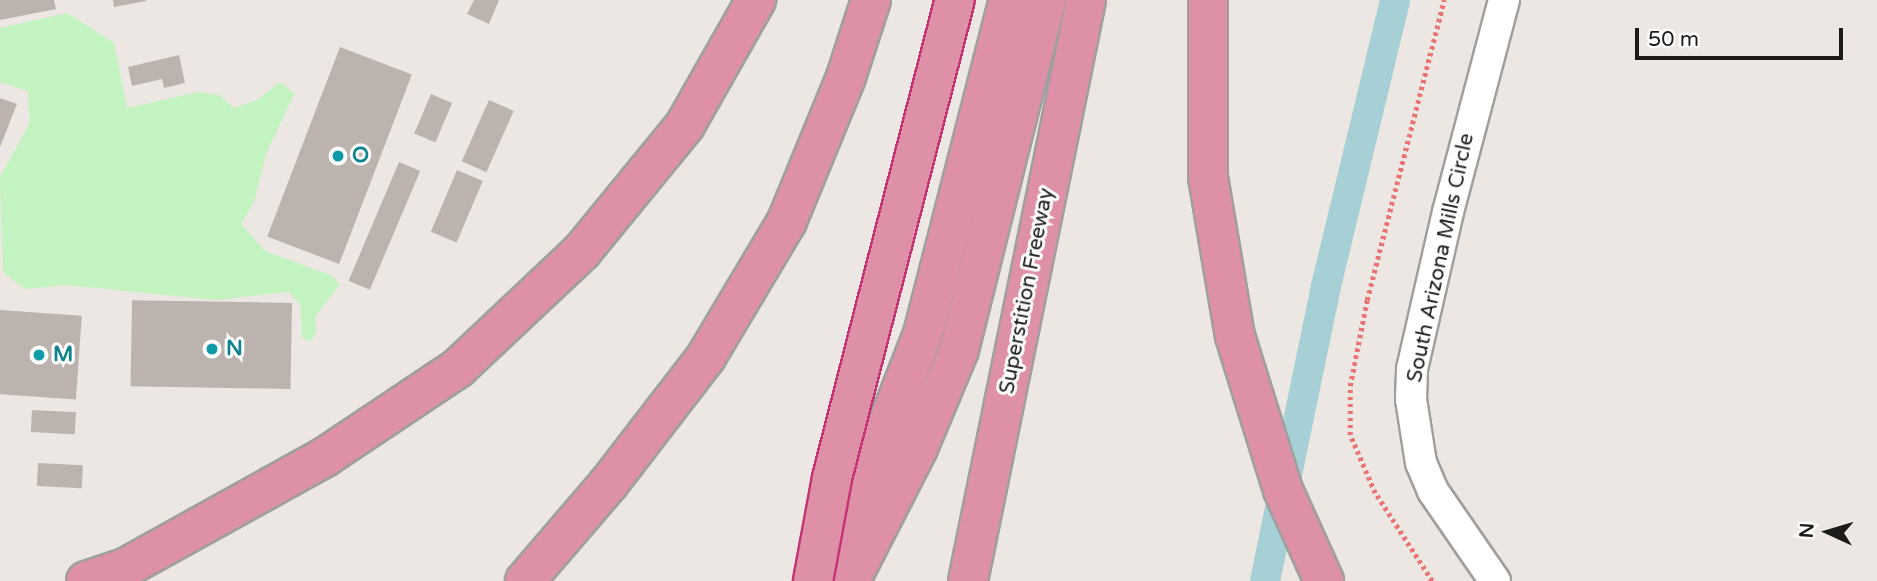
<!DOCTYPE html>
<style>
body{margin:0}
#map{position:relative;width:1877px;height:581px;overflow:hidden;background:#ece7e2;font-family:"Varela Round",sans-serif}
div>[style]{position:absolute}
.park>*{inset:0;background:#c2f3c1}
.canal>*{height:30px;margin:-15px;padding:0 15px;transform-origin:15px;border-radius:15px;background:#a6d0d6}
.building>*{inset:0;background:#bcb3af;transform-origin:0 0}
.path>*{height:4.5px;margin-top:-2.25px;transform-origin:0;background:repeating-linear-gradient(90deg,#ec7373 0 3.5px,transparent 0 7px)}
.roads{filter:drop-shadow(2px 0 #9f9f9f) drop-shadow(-2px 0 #9f9f9f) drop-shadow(0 2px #9f9f9f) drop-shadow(0 -2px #9f9f9f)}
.minor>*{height:30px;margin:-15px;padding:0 15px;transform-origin:15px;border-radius:15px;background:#fff}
.highway>*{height:38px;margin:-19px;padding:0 19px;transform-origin:19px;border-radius:19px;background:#dd90a6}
.bridges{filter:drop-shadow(2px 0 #c53375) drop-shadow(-2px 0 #c53375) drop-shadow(0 2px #c53375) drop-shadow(0 -2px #c53375)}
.highway-bridge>*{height:38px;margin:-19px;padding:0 19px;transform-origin:19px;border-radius:19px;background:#dd90a6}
.dots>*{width:19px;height:19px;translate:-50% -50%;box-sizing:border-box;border:4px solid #fff;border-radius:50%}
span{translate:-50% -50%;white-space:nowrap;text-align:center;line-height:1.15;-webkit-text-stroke:6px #fff;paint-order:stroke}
.culture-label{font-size:21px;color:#0d838f;font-weight:700}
.left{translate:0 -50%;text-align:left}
.street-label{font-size:21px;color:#1b1b1b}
.north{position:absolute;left:1793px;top:497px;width:70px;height:70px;-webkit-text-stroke:5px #fff;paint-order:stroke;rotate:274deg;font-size:19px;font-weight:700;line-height:28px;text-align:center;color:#1b1b1b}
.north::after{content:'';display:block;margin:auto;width:24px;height:32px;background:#1b1b1b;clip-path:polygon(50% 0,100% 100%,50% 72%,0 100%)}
.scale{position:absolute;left:1635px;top:28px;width:208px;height:32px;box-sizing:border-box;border:4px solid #1b1b1b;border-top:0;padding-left:9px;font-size:21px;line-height:24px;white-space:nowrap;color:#1b1b1b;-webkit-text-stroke:5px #fff;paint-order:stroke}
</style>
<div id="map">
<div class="park">
<div style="clip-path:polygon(67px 13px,114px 43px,127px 108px,198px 92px,219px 95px,234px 108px,257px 100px,280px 82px,294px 94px,266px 154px,254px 202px,241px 224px,265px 251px,330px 275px,340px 284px,315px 317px,316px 332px,311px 341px,302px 338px,301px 305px,289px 292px,215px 300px,67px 285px,25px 289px,3px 272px,0 177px,30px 123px,28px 91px,0 82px,0 28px)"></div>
</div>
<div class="canal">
<div style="left:1265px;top:581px;width:301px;rotate:-78.3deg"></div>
<div style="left:1326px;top:286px;width:294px;rotate:-76.4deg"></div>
</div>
<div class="building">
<div style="clip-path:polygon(0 0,54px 0,56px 9px,0 20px)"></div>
<div style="clip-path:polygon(113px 0,146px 0,146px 1px,114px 7px)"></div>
<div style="clip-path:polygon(474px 0,499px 0,489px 24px,467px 14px)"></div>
<div style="left:340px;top:47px;width:77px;height:203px;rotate:21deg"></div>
<div style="clip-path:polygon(179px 55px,185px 83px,164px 88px,162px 79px,132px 86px,128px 67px)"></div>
<div style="left:431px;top:94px;width:23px;height:43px;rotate:23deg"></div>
<div style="clip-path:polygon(0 98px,17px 104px,0 147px)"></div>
<div style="left:489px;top:100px;width:27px;height:67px;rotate:24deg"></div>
<div style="left:399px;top:162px;width:23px;height:129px;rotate:23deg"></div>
<div style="left:457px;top:170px;width:28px;height:67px;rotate:23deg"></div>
<div style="left:292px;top:303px;width:86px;height:160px;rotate:91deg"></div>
<div style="left:0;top:310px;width:82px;height:84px;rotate:4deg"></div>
<div style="left:32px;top:410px;width:44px;height:22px;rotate:3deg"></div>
<div style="left:38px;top:463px;width:45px;height:23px;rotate:3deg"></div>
</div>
<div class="path">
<div style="left:1432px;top:581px;width:105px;rotate:-122.9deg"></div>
<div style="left:1375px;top:493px;width:63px;rotate:-113.3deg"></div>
<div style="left:1350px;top:435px;width:49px;rotate:-90deg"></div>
<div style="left:1350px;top:386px;width:88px;rotate:-78.8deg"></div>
<div style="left:1367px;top:300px;width:310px;rotate:-75.6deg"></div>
</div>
<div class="roads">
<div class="minor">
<div style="left:1495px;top:581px;width:109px;rotate:-124.6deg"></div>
<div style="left:1433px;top:491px;width:30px;rotate:-113deg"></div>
<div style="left:1421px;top:463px;width:65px;rotate:-98.9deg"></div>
<div style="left:1411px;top:399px;width:30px;rotate:-88deg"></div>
<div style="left:1412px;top:369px;width:161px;rotate:-77.1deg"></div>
<div style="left:1448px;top:212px;width:219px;rotate:-75.2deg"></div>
</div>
<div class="highway">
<div style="left:1208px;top:0;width:177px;rotate:90deg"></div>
<div style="left:1208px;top:177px;width:161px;rotate:80.4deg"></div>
<div style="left:1235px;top:336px;width:161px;rotate:72.7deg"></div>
<div style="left:1283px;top:490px;width:100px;rotate:65.7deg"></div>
<div style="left:820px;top:558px;width:134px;rotate:-62.5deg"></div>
<div style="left:882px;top:439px;width:113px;rotate:-68.7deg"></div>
<div style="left:923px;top:334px;width:345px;rotate:-75.6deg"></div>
<div style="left:86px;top:581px;width:41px;rotate:-18.4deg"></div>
<div style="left:125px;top:568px;width:229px;rotate:-29deg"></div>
<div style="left:325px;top:457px;width:160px;rotate:-33.8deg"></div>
<div style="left:458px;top:368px;width:170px;rotate:-43.3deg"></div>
<div style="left:582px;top:251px;width:163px;rotate:-50.7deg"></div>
<div style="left:685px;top:125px;width:144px;rotate:-60.4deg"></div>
<div style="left:525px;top:581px;width:129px;rotate:-49.4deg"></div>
<div style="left:609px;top:483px;width:159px;rotate:-52.4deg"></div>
<div style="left:706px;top:357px;width:158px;rotate:-59.2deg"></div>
<div style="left:787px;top:221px;width:156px;rotate:-67.7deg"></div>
<div style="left:846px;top:77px;width:81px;rotate:-72deg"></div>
<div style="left:850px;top:581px;width:149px;rotate:-62.9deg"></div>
<div style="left:918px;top:448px;width:106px;rotate:-67.3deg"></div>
<div style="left:959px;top:350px;width:361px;rotate:-76deg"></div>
<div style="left:968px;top:581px;width:593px;rotate:-78.52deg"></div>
</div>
</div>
<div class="bridges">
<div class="highway-bridge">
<div style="left:813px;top:581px;width:105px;rotate:-79.5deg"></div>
<div style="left:832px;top:478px;width:494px;rotate:-75.6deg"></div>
</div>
</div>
<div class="dots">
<div style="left:338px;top:156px;background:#0f9aa8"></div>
<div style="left:212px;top:349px;background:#0f9aa8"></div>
<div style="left:39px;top:355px;background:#0f9aa8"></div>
</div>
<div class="culture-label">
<span class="left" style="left:352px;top:156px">O</span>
<span class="left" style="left:226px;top:349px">N</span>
<span class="left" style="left:53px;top:355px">M</span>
</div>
<div class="street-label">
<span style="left:1441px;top:258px;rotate:-78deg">South Arizona Mills Circle</span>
<span style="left:1027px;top:291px;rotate:-79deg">Superstition Freeway</span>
</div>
<div class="north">N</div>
<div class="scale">50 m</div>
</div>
